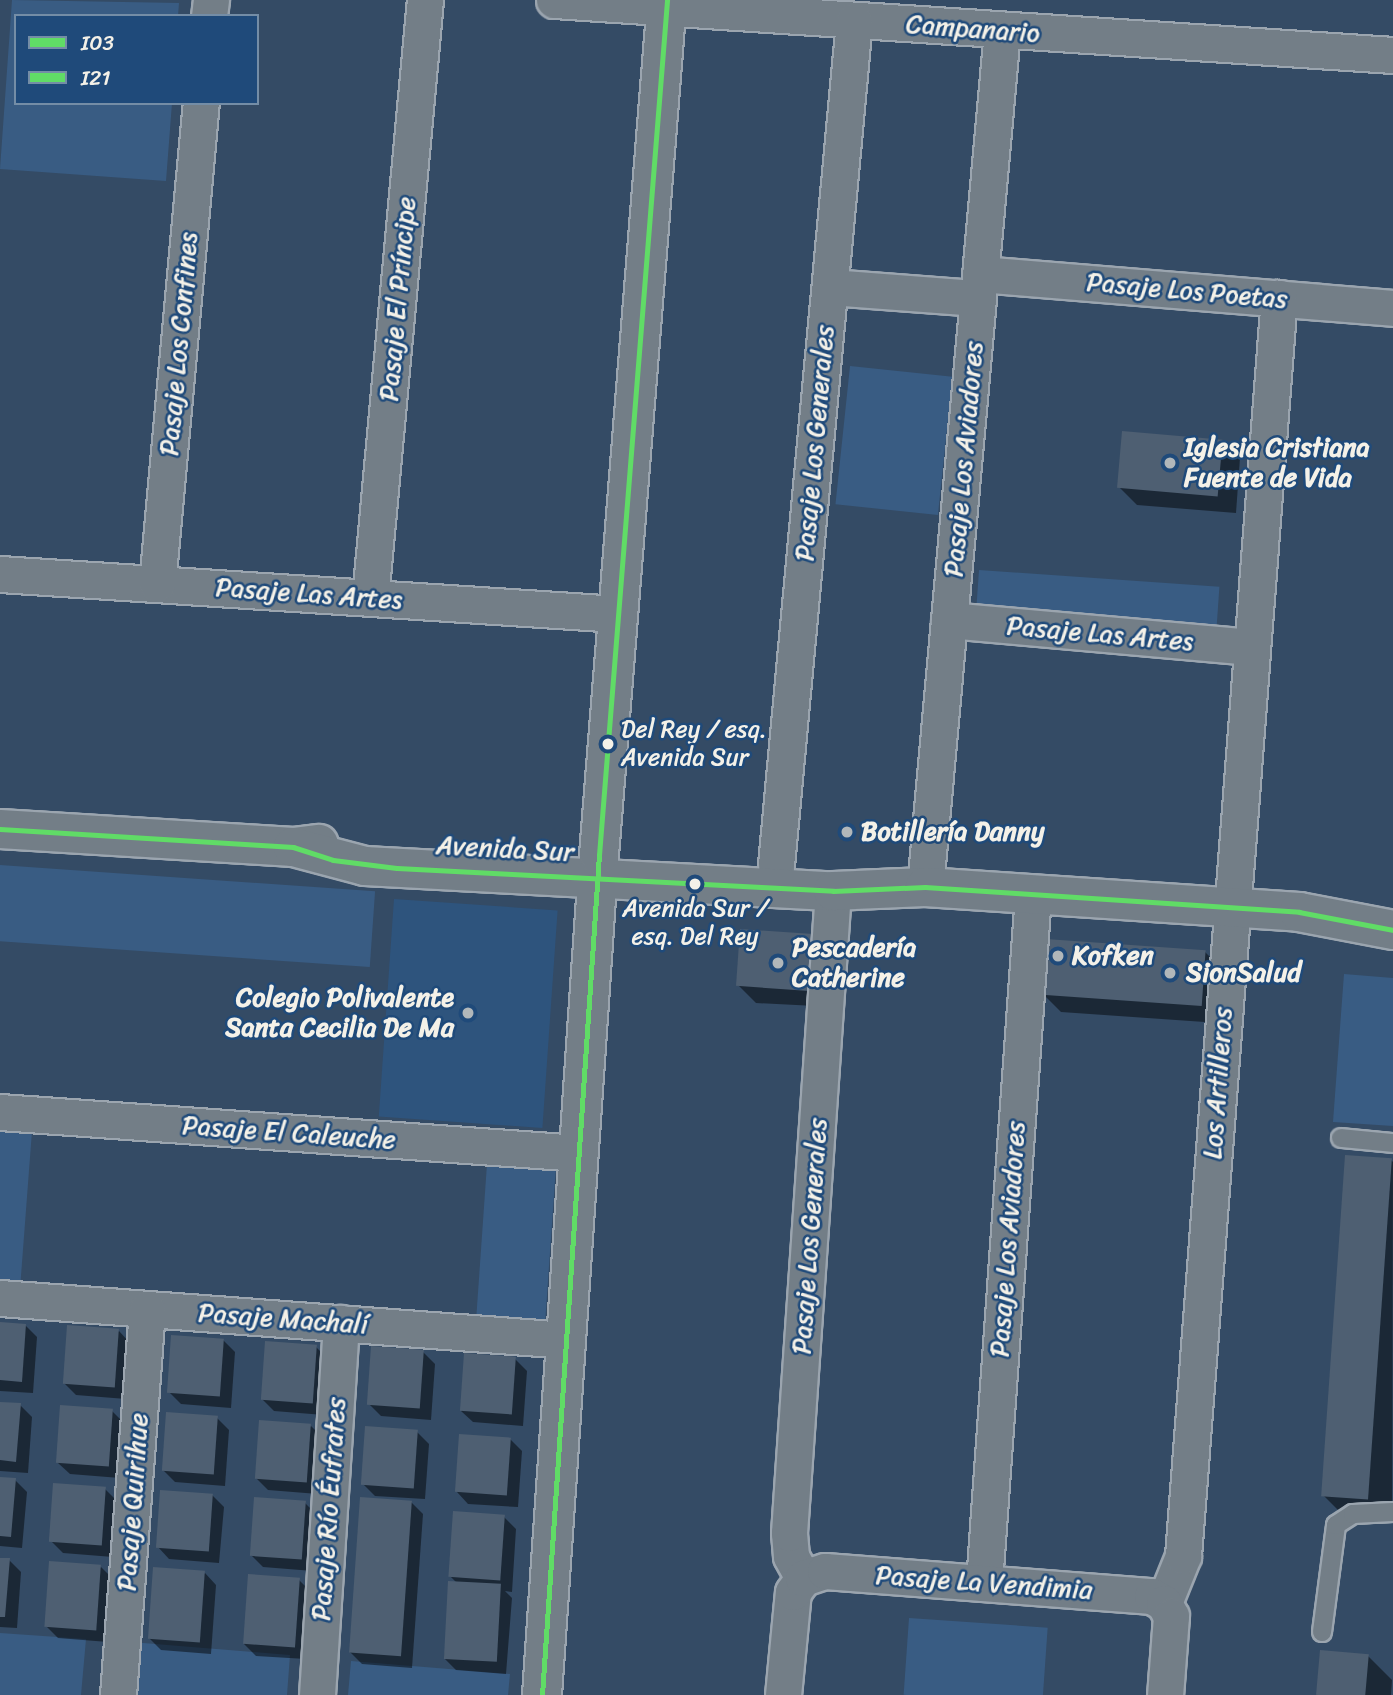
<!DOCTYPE html>
<meta charset="utf-8">
<style>
body{margin:0}
#map{position:relative;width:1393px;height:1695px;overflow:hidden;background:#344b65;font-family:Sriracha,sans-serif}
div>[style]{position:absolute}
.built>*{inset:0;background:#2e547d;transform-origin:0 0}
.green>*{inset:0;background:#395c83;transform-origin:0 0}
.shadow>*{inset:0;background:#0007}
.building>*{inset:0;background:#4e5f72;transform-origin:0 0}
.roads{filter:drop-shadow(2px 0 #9ba5af) drop-shadow(-2px 0 #9ba5af) drop-shadow(0 2px #9ba5af) drop-shadow(0 -2px #9ba5af)}
.service>*{height:18px;margin:-9px;padding:0 9px;transform-origin:9px;border-radius:9px;background:#737e87}
.minor>*{height:35px;margin:-17.5px;padding:0 17.5px;transform-origin:17.5px;border-radius:17.5px;background:#737e87}
.tertiary>*{height:38px;margin:-19px;padding:0 19px;transform-origin:19px;border-radius:19px;background:#737e87}
.bus-1>*{height:5px;margin:-2.5px;padding:0 2.5px;transform-origin:2.5px;border-radius:2.5px;background:#60dc66}
.bus-2>*{height:5px;margin:-2.5px;padding:0 2.5px;transform-origin:2.5px;border-radius:2.5px;background:#60dc66}
.dots>*{width:19px;height:19px;translate:-50% -50%;box-sizing:border-box;border:4px solid #1f4a7a;border-radius:50%}
span{translate:-50% -50%;white-space:nowrap;text-align:center;line-height:1.15;-webkit-text-stroke:5px #1f4a7a;paint-order:stroke}
.bus-label{font-size:24px;color:#f4f1e8}
.left{translate:0 -50%;text-align:left}
.street-label{font-size:26px;color:#f4f1e8}
.poi-label{font-size:26px;color:#f4f1e8;font-weight:700}
.right{translate:-100% -50%;text-align:right}
.legend{position:absolute;left:14px;top:14px;width:245px;height:91px;box-sizing:border-box;background:#1f4a7a;border:2px solid #748da6;margin:0;padding:9px 12px;list-style:none;font-size:21px;color:#f4f1e8}
.legend li{display:flex;align-items:center;gap:14px;height:35px}
.legend b{width:35px;border:2px solid #748da6}
</style>
<div id="map">
<div class="built">
<div style="left:394px;top:899px;width:164px;height:218px;rotate:4deg"></div>
</div>
<div class="green">
<div style="clip-path:polygon(12px 0,179px 3px,178px 16px,16px 16px,16px 103px,172px 103px,166px 181px,0 169px)"></div>
<div style="left:850px;top:366px;width:103px;height:139px;rotate:6deg"></div>
<div style="left:979px;top:570px;width:241px;height:39px;rotate:4deg"></div>
<div style="left:0;top:865px;width:376px;height:76px;rotate:4deg"></div>
<div style="clip-path:polygon(1344px 974px,1393px 978px,1393px 1126px,1333px 1122px)"></div>
<div style="clip-path:polygon(0 1129px,32px 1131px,20px 1289px,0 1288px)"></div>
<div style="left:487px;top:1164px;width:69px;height:158px;rotate:4deg"></div>
<div style="left:909px;top:1618px;width:139px;height:77px;rotate:4deg"></div>
<div style="clip-path:polygon(0 1633px,86px 1639px,81px 1695px,0 1695px)"></div>
<div style="clip-path:polygon(131px 1642px,290px 1655px,287px 1695px,127px 1695px)"></div>
<div style="clip-path:polygon(351px 1661px,510px 1674px,508px 1695px,348px 1695px)"></div>
</div>
<div class="shadow">
<div style="clip-path:polygon(1222px 441px,1240px 458px,1236px 513px,1137px 505px,1119px 487px)"></div>
<div style="clip-path:polygon(741px 931px,835px 1007px,756px 1003px,738px 985px)"></div>
<div style="clip-path:polygon(1205px 952px,1223px 970px,1219px 1023px,1061px 1012px,1043px 994px)"></div>
<div style="clip-path:polygon(1391px 1160px,1393px 1162px,1392px 1522px,1347px 1519px,1323px 1495px)"></div>
<div style="clip-path:polygon(0 1323px,25px 1325px,37px 1337px,33px 1393px,0 1391px)"></div>
<div style="clip-path:polygon(119px 1331px,130px 1343px,126px 1399px,76px 1395px,64px 1383px)"></div>
<div style="clip-path:polygon(223px 1340px,235px 1352px,231px 1408px,181px 1404px,169px 1392px)"></div>
<div style="clip-path:polygon(316px 1347px,328px 1359px,324px 1415px,274px 1411px,262px 1399px)"></div>
<div style="clip-path:polygon(423px 1352px,435px 1364px,431px 1420px,381px 1416px,369px 1404px)"></div>
<div style="clip-path:polygon(515px 1359px,527px 1371px,523px 1426px,473px 1422px,461px 1411px)"></div>
<div style="clip-path:polygon(0 1403px,20px 1405px,32px 1417px,28px 1473px,0 1471px)"></div>
<div style="clip-path:polygon(112px 1411px,124px 1423px,120px 1478px,70px 1474px,58px 1463px)"></div>
<div style="clip-path:polygon(217px 1418px,229px 1430px,225px 1486px,175px 1482px,163px 1470px)"></div>
<div style="clip-path:polygon(311px 1426px,323px 1438px,318px 1494px,268px 1490px,256px 1478px)"></div>
<div style="clip-path:polygon(417px 1432px,429px 1444px,425px 1499px,375px 1496px,363px 1484px)"></div>
<div style="clip-path:polygon(510px 1439px,522px 1451px,518px 1507px,468px 1504px,457px 1492px)"></div>
<div style="clip-path:polygon(0 1479px,15px 1480px,27px 1492px,22px 1548px,0 1546px)"></div>
<div style="clip-path:polygon(105px 1489px,117px 1501px,113px 1557px,63px 1553px,51px 1541px)"></div>
<div style="clip-path:polygon(212px 1495px,224px 1507px,219px 1563px,169px 1559px,158px 1547px)"></div>
<div style="clip-path:polygon(411px 1502px,423px 1514px,412px 1668px,362px 1664px,350px 1652px)"></div>
<div style="clip-path:polygon(305px 1503px,317px 1515px,313px 1571px,263px 1567px,251px 1555px)"></div>
<div style="clip-path:polygon(504px 1517px,516px 1529px,512px 1592px,505px 1591px,512px 1598px,506px 1674px,456px 1670px,444px 1658px,457px 1583px,450px 1576px)"></div>
<div style="clip-path:polygon(0 1560px,9px 1560px,21px 1572px,17px 1628px,0 1627px)"></div>
<div style="clip-path:polygon(101px 1567px,113px 1579px,108px 1642px,58px 1638px,46px 1626px)"></div>
<div style="clip-path:polygon(205px 1573px,216px 1585px,211px 1654px,161px 1650px,149px 1638px)"></div>
<div style="clip-path:polygon(299px 1580px,311px 1592px,306px 1659px,256px 1656px,244px 1644px)"></div>
<div style="clip-path:polygon(1368px 1656px,1392px 1680px,1391px 1695px,1318px 1695px)"></div>
</div>
<div class="building">
<div style="left:1122px;top:431px;width:101px;height:57px;rotate:5deg"></div>
<div style="left:740px;top:929px;width:77px;height:57px;rotate:4deg"></div>
<div style="left:1046px;top:939px;width:160px;height:56px;rotate:4deg"></div>
<div style="left:1345px;top:1155px;width:47px;height:342px;rotate:4deg"></div>
<div style="clip-path:polygon(0 1322px,26px 1324px,22px 1382px,0 1380px)"></div>
<div style="left:67px;top:1325px;width:52px;height:59px;rotate:4deg"></div>
<div style="left:171px;top:1335px;width:53px;height:58px;rotate:4deg"></div>
<div style="left:265px;top:1341px;width:52px;height:59px;rotate:4deg"></div>
<div style="left:371px;top:1346px;width:53px;height:59px;rotate:4deg"></div>
<div style="left:464px;top:1353px;width:52px;height:58px;rotate:4deg"></div>
<div style="clip-path:polygon(0 1402px,21px 1403px,16px 1462px,0 1460px)"></div>
<div style="left:60px;top:1405px;width:53px;height:58px;rotate:4deg"></div>
<div style="left:166px;top:1412px;width:52px;height:59px;rotate:4deg"></div>
<div style="left:259px;top:1420px;width:52px;height:59px;rotate:4deg"></div>
<div style="left:365px;top:1426px;width:53px;height:59px;rotate:4deg"></div>
<div style="left:459px;top:1434px;width:52px;height:58px;rotate:4deg"></div>
<div style="clip-path:polygon(0 1477px,16px 1478px,11px 1537px,0 1536px)"></div>
<div style="left:53px;top:1483px;width:53px;height:59px;rotate:4deg"></div>
<div style="left:160px;top:1490px;width:53px;height:58px;rotate:4deg"></div>
<div style="left:254px;top:1497px;width:52px;height:59px;rotate:4deg"></div>
<div style="left:360px;top:1497px;width:52px;height:156px;rotate:4deg"></div>
<div style="left:453px;top:1511px;width:52px;height:66px;rotate:4deg"></div>
<div style="clip-path:polygon(0 1558px,10px 1558px,5px 1617px,0 1617px)"></div>
<div style="left:49px;top:1561px;width:52px;height:66px;rotate:4deg"></div>
<div style="left:153px;top:1567px;width:52px;height:72px;rotate:4deg"></div>
<div style="left:248px;top:1574px;width:52px;height:70px;rotate:4deg"></div>
<div style="left:448px;top:1581px;width:53px;height:78px;rotate:3deg"></div>
<div style="left:1320px;top:1650px;width:49px;height:45px;rotate:5deg"></div>
</div>
<div class="roads">
<div class="service">
<div style="left:1341px;top:1138px;width:52px;rotate:5.5deg"></div>
<div style="left:1322px;top:1632px;width:108px;rotate:-82.5deg"></div>
<div style="left:1336px;top:1525px;width:20px;rotate:-33deg"></div>
<div style="left:1353px;top:1514px;width:40px;rotate:-2.9deg"></div>
</div>
<div class="minor">
<div style="left:554px;top:0;width:841px;rotate:3.75deg"></div>
<div style="left:209px;top:16px;width:16px;rotate:-83deg"></div>
<div style="left:980px;top:274px;width:414px;rotate:4.7deg"></div>
<div style="left:830px;top:287px;width:148px;rotate:4.3deg"></div>
<div style="left:0;top:574px;width:619px;rotate:3.7deg"></div>
<div style="left:157px;top:584px;width:483px;rotate:-84.8deg"></div>
<div style="left:370px;top:598px;width:601px;rotate:-84.75deg"></div>
<div style="left:949px;top:620px;width:303px;rotate:5.1deg"></div>
<div style="left:776px;top:865px;width:848px;rotate:-84.72deg"></div>
<div style="left:925px;top:887px;width:859px;rotate:-84.86deg"></div>
<div style="left:0;top:1112px;width:580px;rotate:4.05deg"></div>
<div style="left:0;top:1298px;width:568px;rotate:4.24deg"></div>
<div style="left:803px;top:1578px;width:25px;rotate:-119deg"></div>
<div style="left:791px;top:1556px;width:23px;rotate:-95deg"></div>
<div style="left:789px;top:1533px;width:644px;rotate:-86.08deg"></div>
<div style="left:984px;top:1583px;width:690px;rotate:-85.93deg"></div>
<div style="left:1164px;top:1603px;width:51px;rotate:-68deg"></div>
<div style="left:1183px;top:1556px;width:1262px;rotate:-85.64deg"></div>
<div style="left:118px;top:1695px;width:387px;rotate:-85.7deg"></div>
<div style="left:317px;top:1695px;width:373px;rotate:-86.3deg"></div>
<div style="left:783px;top:1695px;width:103px;rotate:-84.5deg"></div>
<div style="left:793px;top:1592px;width:17px;rotate:-54deg"></div>
<div style="left:803px;top:1578px;width:23px;rotate:-18deg"></div>
<div style="left:825px;top:1571px;width:328px;rotate:4.4deg"></div>
<div style="left:1152px;top:1596px;width:14px;rotate:30deg"></div>
<div style="left:1164px;top:1603px;width:15px;rotate:62deg"></div>
<div style="left:1171px;top:1616px;width:79px;rotate:94.3deg"></div>
</div>
<div class="tertiary">
<div style="left:0;top:829px;width:294px;rotate:3.5deg"></div>
<div style="left:293px;top:847px;width:26px;rotate:-7deg"></div>
<div style="left:293px;top:847px;width:74px;rotate:14.8deg"></div>
<div style="left:365px;top:866px;width:469px;rotate:3.1deg"></div>
<div style="left:833px;top:891px;width:92px;rotate:-2.5deg"></div>
<div style="left:925px;top:887px;width:375px;rotate:3.8deg"></div>
<div style="left:1299px;top:912px;width:96px;rotate:10.8deg"></div>
<div style="left:542px;top:1695px;width:842px;rotate:-86.12deg"></div>
<div style="left:599px;top:855px;width:858px;rotate:-85.45deg"></div>
</div>
</div>
<div class="bus-1">
<div style="left:542px;top:1695px;width:842px;rotate:-86.12deg"></div>
<div style="left:599px;top:855px;width:858px;rotate:-85.45deg"></div>
</div>
<div class="bus-2">
<div style="left:0;top:829px;width:294px;rotate:3.5deg"></div>
<div style="left:293px;top:847px;width:42px;rotate:18deg"></div>
<div style="left:333px;top:860px;width:64px;rotate:7.1deg"></div>
<div style="left:397px;top:868px;width:437px;rotate:3deg"></div>
<div style="left:833px;top:891px;width:92px;rotate:-2.5deg"></div>
<div style="left:925px;top:887px;width:375px;rotate:3.8deg"></div>
<div style="left:1299px;top:912px;width:96px;rotate:10.8deg"></div>
</div>
<div class="dots">
<div style="left:1170px;top:463px;background:#b1b7ba"></div>
<div style="left:608px;top:744px;background:#f4f1e8"></div>
<div style="left:847px;top:832px;background:#b1b7ba"></div>
<div style="left:695px;top:884px;background:#f4f1e8"></div>
<div style="left:1058px;top:956px;background:#b1b7ba"></div>
<div style="left:778px;top:963px;background:#b1b7ba"></div>
<div style="left:1170px;top:973px;background:#b1b7ba"></div>
<div style="left:468px;top:1013px;background:#b1b7ba"></div>
</div>
<div class="bus-label">
<span class="left" style="left:621px;top:744px">Del Rey / esq.<br>Avenida Sur</span>
<span style="left:695px;top:923px">Avenida Sur /<br>esq. Del Rey</span>
</div>
<div class="street-label">
<span style="left:973px;top:29px;rotate:4deg">Campanario</span>
<span style="left:1187px;top:291px;rotate:5deg">Pasaje Los Poetas</span>
<span style="left:398px;top:299px;rotate:-85deg">Pasaje El Príncipe</span>
<span style="left:179px;top:344px;rotate:-85deg">Pasaje Los Confines</span>
<span style="left:815px;top:443px;rotate:-85deg">Pasaje Los Generales</span>
<span style="left:964px;top:459px;rotate:-85deg">Pasaje Los Aviadores</span>
<span style="left:309px;top:594px;rotate:4deg">Pasaje Las Artes</span>
<span style="left:1100px;top:634px;rotate:5deg">Pasaje Las Artes</span>
<span style="left:505px;top:849px;rotate:3deg">Avenida Sur</span>
<span style="left:1218px;top:1083px;rotate:-86deg">Los Artilleros</span>
<span style="left:289px;top:1133px;rotate:4deg">Pasaje El Caleuche</span>
<span style="left:810px;top:1236px;rotate:-86deg">Pasaje Los Generales</span>
<span style="left:1008px;top:1239px;rotate:-86deg">Pasaje Los Aviadores</span>
<span style="left:283px;top:1319px;rotate:4deg">Pasaje Machalí</span>
<span style="left:133px;top:1502px;rotate:-86deg">Pasaje Quirihue</span>
<span style="left:329px;top:1509px;rotate:-86deg">Pasaje Río Éufrates</span>
<span style="left:984px;top:1583px;rotate:4deg">Pasaje La Vendimia</span>
</div>
<div class="poi-label">
<span class="left" style="left:1184px;top:463px">Iglesia Cristiana<br>Fuente de Vida</span>
<span class="left" style="left:861px;top:832px">Botillería Danny</span>
<span class="left" style="left:792px;top:963px">Pescadería<br>Catherine</span>
<span class="left" style="left:1072px;top:956px">Kofken</span>
<span class="left" style="left:1186px;top:973px">SionSalud</span>
<span class="right" style="left:454px;top:1013px">Colegio Polivalente<br>Santa Cecilia De Ma</span>
</div>
<ul class="legend">
<li><b style="height:9px;background:#60dc66"></b>I03</li>
<li><b style="height:9px;background:#60dc66"></b>I21</li>
</ul>
</div>
